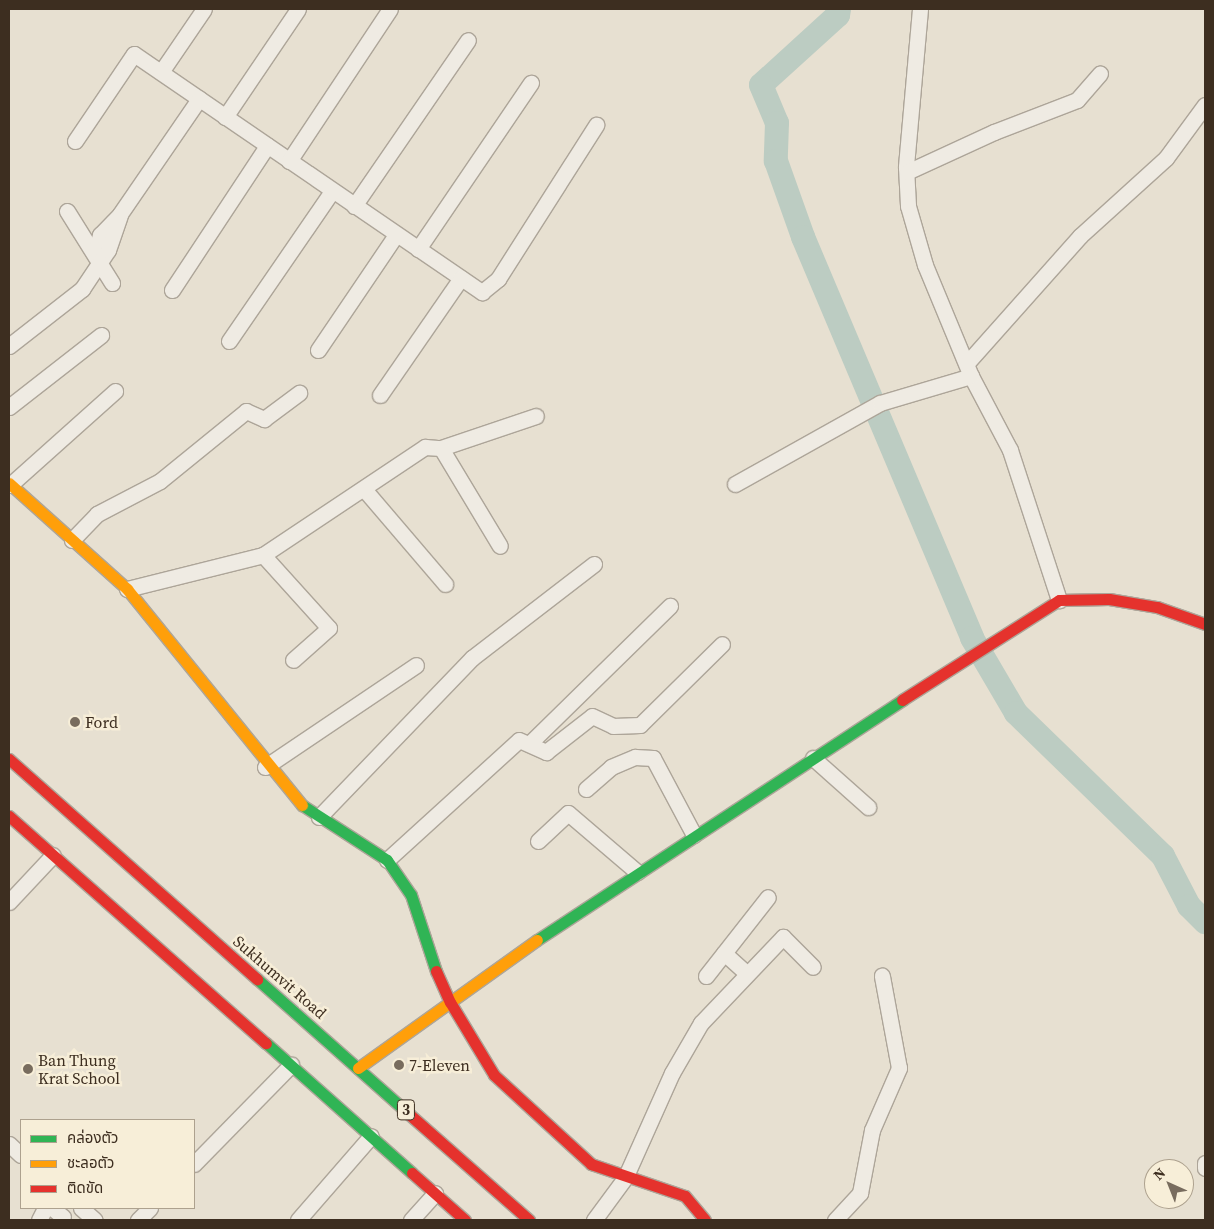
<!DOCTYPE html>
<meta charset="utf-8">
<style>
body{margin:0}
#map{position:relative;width:1214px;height:1229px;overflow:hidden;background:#e7e0d1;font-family:"Source Serif 4","Noto Sans Thai",serif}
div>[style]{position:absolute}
.river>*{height:24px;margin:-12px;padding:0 12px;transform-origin:12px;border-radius:12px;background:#bcccc2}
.roads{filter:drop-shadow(1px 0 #ada599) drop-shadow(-1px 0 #ada599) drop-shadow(0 1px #ada599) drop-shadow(0 -1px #ada599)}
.street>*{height:15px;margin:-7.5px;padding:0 7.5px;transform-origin:7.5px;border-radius:7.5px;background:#efebe3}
.fast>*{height:11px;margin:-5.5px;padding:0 5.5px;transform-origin:5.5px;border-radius:5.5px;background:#30b455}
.slow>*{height:11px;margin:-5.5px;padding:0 5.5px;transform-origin:5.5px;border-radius:5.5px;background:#ff9f0a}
.jam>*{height:11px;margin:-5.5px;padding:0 5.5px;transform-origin:5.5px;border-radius:5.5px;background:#e5322d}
.dots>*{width:14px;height:14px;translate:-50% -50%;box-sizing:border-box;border:2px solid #f7eed8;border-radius:50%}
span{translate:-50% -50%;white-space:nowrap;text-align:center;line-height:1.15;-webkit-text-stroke:5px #f7eed8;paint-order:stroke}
.shield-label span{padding:1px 4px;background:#f7eed8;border:1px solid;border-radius:4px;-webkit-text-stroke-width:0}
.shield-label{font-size:15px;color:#3d2e20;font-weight:700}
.poi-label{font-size:16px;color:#3d2e20}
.left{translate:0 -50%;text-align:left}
.street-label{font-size:16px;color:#3d2e20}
.frame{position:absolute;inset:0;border:10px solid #3d2e20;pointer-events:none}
.legend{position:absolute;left:20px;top:1119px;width:175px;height:90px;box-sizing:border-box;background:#f7eed8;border:1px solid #ada18e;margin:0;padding:6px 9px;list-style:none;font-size:15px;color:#3d2e20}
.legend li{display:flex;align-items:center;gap:10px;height:25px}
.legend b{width:25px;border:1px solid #ada18e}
.north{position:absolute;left:1144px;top:1159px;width:50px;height:50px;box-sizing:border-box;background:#f7eed8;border:1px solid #ada18e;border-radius:50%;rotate:316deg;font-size:14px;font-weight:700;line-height:20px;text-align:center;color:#3d2e20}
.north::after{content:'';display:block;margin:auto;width:18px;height:22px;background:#786c5e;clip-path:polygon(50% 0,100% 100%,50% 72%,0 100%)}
</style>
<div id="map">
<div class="river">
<div style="left:839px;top:9px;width:6px;rotate:99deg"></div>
<div style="left:838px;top:15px;width:104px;rotate:137.7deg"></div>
<div style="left:761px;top:85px;width:41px;rotate:67.2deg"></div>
<div style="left:777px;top:123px;width:38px;rotate:92deg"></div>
<div style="left:776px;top:161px;width:81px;rotate:70.4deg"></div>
<div style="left:803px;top:237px;width:435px;rotate:67.1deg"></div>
<div style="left:972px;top:638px;width:87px;rotate:59.6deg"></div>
<div style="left:1016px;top:713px;width:205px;rotate:44.2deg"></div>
<div style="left:1163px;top:856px;width:56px;rotate:62.5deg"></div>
<div style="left:1189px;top:906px;width:23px;rotate:45deg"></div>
</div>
<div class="roads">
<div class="street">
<div style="left:920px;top:9px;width:159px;rotate:95.1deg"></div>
<div style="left:906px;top:167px;width:39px;rotate:87deg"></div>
<div style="left:908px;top:206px;width:61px;rotate:73.9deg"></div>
<div style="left:925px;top:265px;width:120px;rotate:67.5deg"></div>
<div style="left:971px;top:376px;width:84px;rotate:62.2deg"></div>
<div style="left:1010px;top:450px;width:158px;rotate:71.9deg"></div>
<div style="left:161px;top:72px;width:76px;rotate:-55.7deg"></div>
<div style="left:225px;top:117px;width:130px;rotate:-55.9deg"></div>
<div style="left:75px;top:141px;width:105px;rotate:-55.9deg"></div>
<div style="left:134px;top:54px;width:422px;rotate:34.4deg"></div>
<div style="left:482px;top:292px;width:21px;rotate:-39deg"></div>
<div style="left:498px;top:279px;width:183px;rotate:-57.5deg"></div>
<div style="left:289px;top:161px;width:182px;rotate:-56.4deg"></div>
<div style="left:907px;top:172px;width:96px;rotate:-24.7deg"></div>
<div style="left:994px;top:132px;width:89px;rotate:-21.1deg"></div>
<div style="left:1077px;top:100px;width:35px;rotate:-49deg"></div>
<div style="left:354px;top:206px;width:201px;rotate:-55.5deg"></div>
<div style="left:67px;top:211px;width:85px;rotate:58deg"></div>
<div style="left:418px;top:249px;width:201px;rotate:-55.8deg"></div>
<div style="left:99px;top:262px;width:12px;rotate:-104deg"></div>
<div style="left:96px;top:250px;width:16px;rotate:-75deg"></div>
<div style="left:100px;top:235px;width:29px;rotate:-46deg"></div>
<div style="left:120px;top:214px;width:140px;rotate:-55.5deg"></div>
<div style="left:172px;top:290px;width:173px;rotate:-56.6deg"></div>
<div style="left:229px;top:341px;width:182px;rotate:-55.5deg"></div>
<div style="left:9px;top:346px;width:93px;rotate:-38deg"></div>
<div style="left:82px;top:289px;width:47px;rotate:-56.3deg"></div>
<div style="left:108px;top:250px;width:36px;rotate:-71deg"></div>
<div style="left:318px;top:350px;width:139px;rotate:-55.9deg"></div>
<div style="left:967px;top:363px;width:170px;rotate:-48.3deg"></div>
<div style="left:1080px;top:236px;width:116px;rotate:-42.2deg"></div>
<div style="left:1166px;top:158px;width:66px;rotate:-53.7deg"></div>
<div style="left:380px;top:395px;width:142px;rotate:-55.3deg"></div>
<div style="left:9px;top:407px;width:117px;rotate:-38deg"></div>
<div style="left:441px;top:448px;width:100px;rotate:-18.6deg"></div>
<div style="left:735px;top:484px;width:166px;rotate:-29.2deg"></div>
<div style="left:880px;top:403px;width:95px;rotate:-16.5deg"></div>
<div style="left:10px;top:485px;width:141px;rotate:-41.8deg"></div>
<div style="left:364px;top:489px;width:125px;rotate:49.5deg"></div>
<div style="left:72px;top:540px;width:36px;rotate:-46deg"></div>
<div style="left:97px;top:514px;width:71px;rotate:-27.6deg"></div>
<div style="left:160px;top:481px;width:111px;rotate:-39.1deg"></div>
<div style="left:246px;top:411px;width:20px;rotate:24deg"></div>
<div style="left:264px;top:419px;width:44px;rotate:-36.6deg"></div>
<div style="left:263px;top:555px;width:98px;rotate:47.9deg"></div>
<div style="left:329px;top:628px;width:48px;rotate:138.4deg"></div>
<div style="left:127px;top:589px;width:140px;rotate:-14deg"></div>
<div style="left:263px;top:555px;width:195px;rotate:-33.7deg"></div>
<div style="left:425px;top:447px;width:16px;rotate:4deg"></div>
<div style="left:441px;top:448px;width:114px;rotate:59deg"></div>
<div style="left:530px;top:743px;width:196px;rotate:-44.4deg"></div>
<div style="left:813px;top:758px;width:74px;rotate:41.7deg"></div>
<div style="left:265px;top:767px;width:182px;rotate:-34deg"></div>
<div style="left:586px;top:789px;width:33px;rotate:-41deg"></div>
<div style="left:611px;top:767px;width:26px;rotate:-23deg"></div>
<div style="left:635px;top:757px;width:18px;rotate:3deg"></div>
<div style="left:653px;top:758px;width:87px;rotate:62deg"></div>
<div style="left:319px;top:817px;width:221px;rotate:-46.1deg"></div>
<div style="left:472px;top:658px;width:154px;rotate:-37.6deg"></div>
<div style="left:538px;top:841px;width:41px;rotate:-43deg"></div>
<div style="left:568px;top:813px;width:91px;rotate:40.5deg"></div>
<div style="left:387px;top:860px;width:178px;rotate:-42.3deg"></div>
<div style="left:519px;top:740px;width:30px;rotate:24deg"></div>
<div style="left:546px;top:752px;width:58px;rotate:-38deg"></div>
<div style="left:592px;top:716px;width:23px;rotate:25deg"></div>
<div style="left:613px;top:726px;width:27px;rotate:-2deg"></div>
<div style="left:640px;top:725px;width:115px;rotate:-44.6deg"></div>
<div style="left:9px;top:902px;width:64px;rotate:-46.9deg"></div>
<div style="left:724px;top:953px;width:31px;rotate:42deg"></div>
<div style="left:706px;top:976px;width:100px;rotate:-51.9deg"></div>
<div style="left:9px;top:1144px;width:16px;rotate:43deg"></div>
<div style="left:1205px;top:1163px;width:5px;rotate:90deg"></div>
<div style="left:194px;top:1164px;width:139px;rotate:-45.6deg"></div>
<div style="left:52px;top:1208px;width:14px;rotate:39deg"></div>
<div style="left:81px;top:1208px;width:18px;rotate:41deg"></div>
<div style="left:39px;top:1220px;width:13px;rotate:-63deg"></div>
<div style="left:138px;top:1220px;width:17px;rotate:-45deg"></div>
<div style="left:298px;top:1220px;width:111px;rotate:-49deg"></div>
<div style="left:411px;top:1220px;width:36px;rotate:-48deg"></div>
<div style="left:594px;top:1220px;width:52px;rotate:-53.6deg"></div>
<div style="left:625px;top:1178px;width:115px;rotate:-65.9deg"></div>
<div style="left:672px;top:1073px;width:58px;rotate:-59.9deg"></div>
<div style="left:701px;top:1023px;width:119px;rotate:-46.4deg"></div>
<div style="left:783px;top:937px;width:42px;rotate:45deg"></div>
<div style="left:835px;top:1220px;width:37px;rotate:-47deg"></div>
<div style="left:860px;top:1193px;width:64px;rotate:-79.2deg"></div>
<div style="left:872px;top:1130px;width:68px;rotate:-66.5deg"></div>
<div style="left:899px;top:1068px;width:94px;rotate:-100.5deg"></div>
</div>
<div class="fast">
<div style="left:302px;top:805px;width:101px;rotate:32.9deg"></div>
<div style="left:387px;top:860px;width:42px;rotate:55.6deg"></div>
<div style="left:411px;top:895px;width:80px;rotate:71.8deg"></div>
<div style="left:537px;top:940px;width:437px;rotate:-33.3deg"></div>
<div style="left:257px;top:979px;width:205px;rotate:41.6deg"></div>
<div style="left:266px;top:1043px;width:195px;rotate:41.7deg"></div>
</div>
<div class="slow">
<div style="left:9px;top:483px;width:159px;rotate:41.9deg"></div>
<div style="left:127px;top:589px;width:278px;rotate:51deg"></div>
<div style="left:358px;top:1068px;width:220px;rotate:-35.6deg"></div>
</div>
<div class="jam">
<div style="left:902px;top:700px;width:186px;rotate:-32.5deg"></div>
<div style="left:1059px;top:600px;width:50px;rotate:-1.1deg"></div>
<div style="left:1109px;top:599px;width:49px;rotate:9.5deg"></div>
<div style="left:1157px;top:607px;width:51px;rotate:19.5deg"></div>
<div style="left:9px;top:759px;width:332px;rotate:41.6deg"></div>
<div style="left:9px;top:816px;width:343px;rotate:41.5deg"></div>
<div style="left:436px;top:971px;width:34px;rotate:66deg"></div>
<div style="left:450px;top:1002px;width:85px;rotate:58.9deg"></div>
<div style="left:494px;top:1075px;width:132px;rotate:42.5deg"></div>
<div style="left:591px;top:1164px;width:99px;rotate:18.8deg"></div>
<div style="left:685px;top:1196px;width:31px;rotate:50deg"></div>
<div style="left:410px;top:1115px;width:159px;rotate:41.4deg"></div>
<div style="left:412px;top:1173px;width:71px;rotate:41.6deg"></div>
</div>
</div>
<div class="dots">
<div style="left:75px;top:722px;background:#786c5e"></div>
<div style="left:399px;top:1065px;background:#786c5e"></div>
<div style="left:28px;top:1069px;background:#786c5e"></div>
</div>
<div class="shield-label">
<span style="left:406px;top:1110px">3</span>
</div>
<div class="poi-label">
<span class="left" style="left:85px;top:722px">Ford</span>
<span class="left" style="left:38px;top:1069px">Ban Thung<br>Krat School</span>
<span class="left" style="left:409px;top:1065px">7-Eleven</span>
</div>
<div class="street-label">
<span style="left:280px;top:977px;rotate:41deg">Sukhumvit Road</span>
</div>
<div class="frame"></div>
<ul class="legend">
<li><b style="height:6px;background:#30b455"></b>คล่องตัว</li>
<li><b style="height:6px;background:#ff9f0a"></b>ชะลอตัว</li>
<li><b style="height:6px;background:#e5322d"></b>ติดขัด</li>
</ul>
<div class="north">N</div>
</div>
